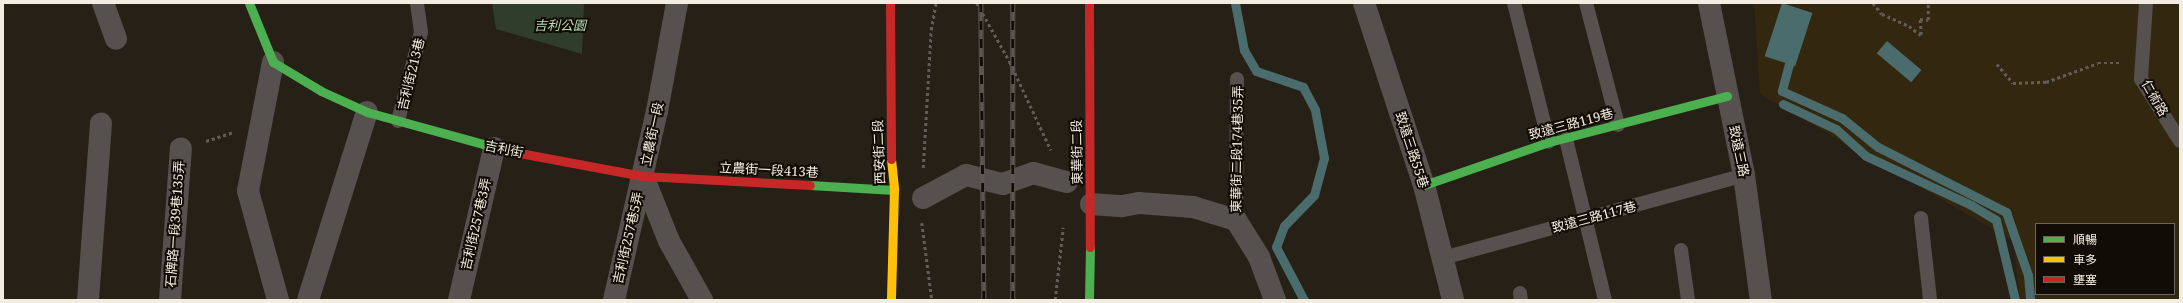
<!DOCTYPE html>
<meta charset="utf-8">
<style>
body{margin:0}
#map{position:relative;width:2183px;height:303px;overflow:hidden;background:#262016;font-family:"Noto Serif","Noto Sans TC",serif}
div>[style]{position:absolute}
.built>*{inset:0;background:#332710}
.green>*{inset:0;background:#303d2c}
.water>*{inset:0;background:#4a6c6d;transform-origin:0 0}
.stream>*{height:9px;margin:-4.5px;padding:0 4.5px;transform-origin:4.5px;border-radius:4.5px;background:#4a6c6d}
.path>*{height:2.5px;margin-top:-1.25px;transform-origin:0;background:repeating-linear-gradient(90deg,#625d5a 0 3px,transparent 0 6px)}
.lane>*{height:14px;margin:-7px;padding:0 7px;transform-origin:7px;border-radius:7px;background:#56504f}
.street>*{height:22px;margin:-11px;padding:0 11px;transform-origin:11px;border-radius:11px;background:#56504f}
.fast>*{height:9px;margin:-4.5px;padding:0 4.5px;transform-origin:4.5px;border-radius:4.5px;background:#4caf50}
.slow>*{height:9px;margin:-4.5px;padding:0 4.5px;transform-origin:4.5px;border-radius:4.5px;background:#ffc107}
.jam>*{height:9px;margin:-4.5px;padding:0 4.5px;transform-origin:4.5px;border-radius:4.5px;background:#c62828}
.rail>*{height:4.5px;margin-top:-2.25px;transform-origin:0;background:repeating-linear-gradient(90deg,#110c05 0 9px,#5c5752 0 18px);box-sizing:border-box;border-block:1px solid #5c5752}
span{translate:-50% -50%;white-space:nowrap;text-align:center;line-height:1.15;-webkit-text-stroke:4px #110c05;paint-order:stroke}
.park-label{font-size:13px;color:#b8dfb3;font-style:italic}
.street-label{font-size:13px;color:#f3ece1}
.frame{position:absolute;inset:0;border:4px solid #f3ece1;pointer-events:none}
.legend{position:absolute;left:2035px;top:223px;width:140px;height:72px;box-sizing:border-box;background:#110c05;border:1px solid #6b665d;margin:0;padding:5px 7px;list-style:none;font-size:12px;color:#f3ece1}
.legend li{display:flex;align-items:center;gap:8px;height:20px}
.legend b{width:20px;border:1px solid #6b665d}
</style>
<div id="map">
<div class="built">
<div style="clip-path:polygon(evenodd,1754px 3px,2180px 3px,2180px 300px,2020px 300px,2013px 241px,1760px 94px,1754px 3px,2036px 224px,2174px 224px,2174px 294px,2036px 294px,2036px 224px)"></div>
</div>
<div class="green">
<div style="clip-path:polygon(492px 3px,584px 3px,582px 54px,496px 29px)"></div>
</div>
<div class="water">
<div style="left:1782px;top:3px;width:32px;height:56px;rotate:18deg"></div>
<div style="left:1887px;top:41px;width:45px;height:16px;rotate:40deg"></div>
</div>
<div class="stream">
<div style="left:1235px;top:3px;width:48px;rotate:79.2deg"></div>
<div style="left:1244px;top:50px;width:24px;rotate:60deg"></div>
<div style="left:1256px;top:71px;width:50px;rotate:18.8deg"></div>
<div style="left:1303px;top:87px;width:26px;rotate:62deg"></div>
<div style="left:1315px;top:110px;width:49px;rotate:79.4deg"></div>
<div style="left:1324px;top:158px;width:38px;rotate:105deg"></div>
<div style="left:1314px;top:195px;width:43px;rotate:134.1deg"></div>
<div style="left:1284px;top:226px;width:22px;rotate:111deg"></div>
<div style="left:1276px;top:247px;width:60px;rotate:62.2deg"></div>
<div style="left:1789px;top:64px;width:28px;rotate:105deg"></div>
<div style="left:1782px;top:91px;width:66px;rotate:24.2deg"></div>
<div style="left:1842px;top:118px;width:46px;rotate:38.9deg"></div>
<div style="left:1878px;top:147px;width:144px;rotate:26.9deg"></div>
<div style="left:2006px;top:212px;width:67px;rotate:70.8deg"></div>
<div style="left:2028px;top:275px;width:25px;rotate:85deg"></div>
<div style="left:1783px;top:104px;width:59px;rotate:25.3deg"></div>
<div style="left:1836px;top:129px;width:40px;rotate:42deg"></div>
<div style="left:1866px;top:156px;width:116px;rotate:25deg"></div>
<div style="left:1971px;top:205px;width:29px;rotate:31deg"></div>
<div style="left:1996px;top:220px;width:82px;rotate:76.6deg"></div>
</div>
<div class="path">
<div style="left:977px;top:3px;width:68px;rotate:60.8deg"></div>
<div style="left:1010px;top:62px;width:97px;rotate:65deg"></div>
<div style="left:1873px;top:3px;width:14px;rotate:51deg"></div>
<div style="left:1882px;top:14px;width:30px;rotate:24deg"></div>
<div style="left:1909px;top:26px;width:15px;rotate:37deg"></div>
<div style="left:1921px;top:35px;width:16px;rotate:-94deg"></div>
<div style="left:1920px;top:19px;width:8px;rotate:7deg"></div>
<div style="left:1928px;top:20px;width:17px;rotate:-90deg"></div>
<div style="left:1997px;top:64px;width:25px;rotate:50deg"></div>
<div style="left:2013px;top:83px;width:33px;rotate:-2deg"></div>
<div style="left:2046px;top:82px;width:55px;rotate:-20.1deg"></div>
<div style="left:2098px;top:63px;width:22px"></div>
<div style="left:206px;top:141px;width:29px;rotate:-18deg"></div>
<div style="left:923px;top:168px;width:138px;rotate:-86.7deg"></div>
<div style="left:931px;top:30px;width:27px;rotate:-80deg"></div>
<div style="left:922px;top:223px;width:78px;rotate:82.6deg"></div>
<div style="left:1055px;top:300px;width:73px;rotate:-83.7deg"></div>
</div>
<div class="lane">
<div style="left:1514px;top:3px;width:143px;rotate:75.9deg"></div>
<div style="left:1586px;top:3px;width:126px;rotate:75.3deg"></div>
<div style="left:2146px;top:3px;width:76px;rotate:93.8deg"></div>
<div style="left:2141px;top:79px;width:73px;rotate:57.8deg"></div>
<div style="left:398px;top:121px;width:92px;rotate:-75.5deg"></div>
<div style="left:421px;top:32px;width:29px;rotate:-98deg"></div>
<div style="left:1566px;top:139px;width:166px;rotate:76.4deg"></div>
<div style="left:1921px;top:218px;width:82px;rotate:83.7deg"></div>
<div style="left:1236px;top:220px;width:141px;rotate:-89.6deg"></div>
<div style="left:1681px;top:250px;width:50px;rotate:82deg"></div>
<div style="left:1443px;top:258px;width:312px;rotate:-15.4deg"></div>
<div style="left:1520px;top:293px;width:7px;rotate:82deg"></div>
</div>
<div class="street">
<div style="left:103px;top:3px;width:38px;rotate:70deg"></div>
<div style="left:1364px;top:3px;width:192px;rotate:71.8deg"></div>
<div style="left:1424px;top:185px;width:119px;rotate:75.8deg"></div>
<div style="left:1709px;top:3px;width:176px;rotate:78.5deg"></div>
<div style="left:1744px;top:175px;width:126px;rotate:82.3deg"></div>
<div style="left:273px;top:62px;width:131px;rotate:101deg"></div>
<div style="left:248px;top:191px;width:113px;rotate:74.6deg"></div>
<div style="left:643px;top:176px;width:70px;rotate:68.2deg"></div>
<div style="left:669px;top:241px;width:68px;rotate:60.8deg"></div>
<div style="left:923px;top:198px;width:49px;rotate:-28.1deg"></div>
<div style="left:966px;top:175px;width:38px;rotate:14deg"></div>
<div style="left:1003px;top:184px;width:32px;rotate:-20deg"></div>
<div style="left:1033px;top:173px;width:35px;rotate:15deg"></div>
<div style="left:1091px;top:204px;width:31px;rotate:4deg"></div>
<div style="left:1122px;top:206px;width:17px;rotate:-10deg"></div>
<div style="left:1139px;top:203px;width:54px;rotate:4.2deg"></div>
<div style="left:1193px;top:207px;width:45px;rotate:16.8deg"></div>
<div style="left:1236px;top:220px;width:44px;rotate:58.1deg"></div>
<div style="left:1259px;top:257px;width:46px;rotate:69.6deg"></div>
<div style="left:88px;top:300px;width:177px;rotate:-85.8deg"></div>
<div style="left:170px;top:300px;width:152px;rotate:-85.9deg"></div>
<div style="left:308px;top:300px;width:197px;rotate:-72.6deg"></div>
<div style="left:459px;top:300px;width:156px;rotate:-77deg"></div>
<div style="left:614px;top:300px;width:194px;rotate:-77.2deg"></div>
<div style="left:657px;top:111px;width:110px;rotate:-79.5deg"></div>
</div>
<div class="fast">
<div style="left:249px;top:3px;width:64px;rotate:67.9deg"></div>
<div style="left:273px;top:62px;width:56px;rotate:31.1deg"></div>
<div style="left:321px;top:91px;width:51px;rotate:24.5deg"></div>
<div style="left:367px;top:112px;width:147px;rotate:15.4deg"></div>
<div style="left:810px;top:185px;width:84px;rotate:3.4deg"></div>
<div style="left:1424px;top:185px;width:132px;rotate:-19deg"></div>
<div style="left:1549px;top:142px;width:184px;rotate:-14.5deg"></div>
<div style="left:1089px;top:300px;width:53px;rotate:-88.9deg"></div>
</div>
<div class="slow">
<div style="left:891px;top:159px;width:31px;rotate:84deg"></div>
<div style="left:894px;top:190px;width:110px;rotate:91.6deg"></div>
</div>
<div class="jam">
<div style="left:890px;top:3px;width:156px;rotate:89.6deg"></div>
<div style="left:1089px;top:3px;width:244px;rotate:89.8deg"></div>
<div style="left:509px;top:151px;width:136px;rotate:10.6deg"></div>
<div style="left:643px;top:176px;width:167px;rotate:3.1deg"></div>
</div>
<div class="rail">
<div style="left:981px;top:3px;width:297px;rotate:89.4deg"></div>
<div style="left:1013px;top:3px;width:297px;rotate:90deg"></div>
</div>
<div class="park-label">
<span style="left:560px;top:25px">吉利公園</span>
</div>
<div class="street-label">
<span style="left:411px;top:74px;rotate:-76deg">吉利街213巷</span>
<span style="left:2155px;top:98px;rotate:60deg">仁術路</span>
<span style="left:1571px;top:124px;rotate:-15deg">致遠三路119巷</span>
<span style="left:652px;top:134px;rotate:-78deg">立農街一段</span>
<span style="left:504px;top:149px;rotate:12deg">吉利街</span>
<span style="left:1237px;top:149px;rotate:-89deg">東華街二段174巷35弄</span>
<span style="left:1412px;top:150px;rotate:72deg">致遠三路55巷</span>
<span style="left:1739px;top:151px;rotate:78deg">致遠三路</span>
<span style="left:879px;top:152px;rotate:-92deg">西安街二段</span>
<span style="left:1077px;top:152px;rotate:-91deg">東華街二段</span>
<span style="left:769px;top:170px;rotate:3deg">立農街一段413巷</span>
<span style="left:1594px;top:217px;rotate:-15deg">致遠三路117巷</span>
<span style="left:175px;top:224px;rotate:-86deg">石牌路一段39巷135弄</span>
<span style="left:476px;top:224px;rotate:-77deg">吉利街257巷3弄</span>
<span style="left:628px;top:238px;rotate:-77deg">吉利街257巷5弄</span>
</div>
<div class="frame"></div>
<ul class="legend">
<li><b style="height:5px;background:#4caf50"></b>順暢</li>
<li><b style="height:5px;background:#ffc107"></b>車多</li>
<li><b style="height:5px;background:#c62828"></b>壅塞</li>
</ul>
</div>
